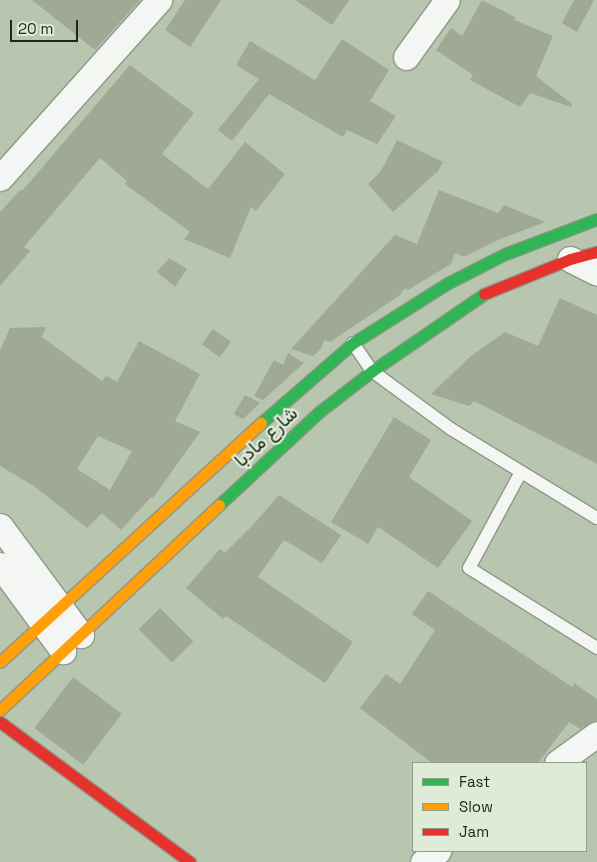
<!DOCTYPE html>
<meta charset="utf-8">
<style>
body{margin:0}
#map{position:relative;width:597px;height:862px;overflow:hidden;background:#b8c6b0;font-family:"Space Grotesk",Vazirmatn,sans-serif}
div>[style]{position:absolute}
.building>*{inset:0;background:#a0a896;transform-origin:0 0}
.roads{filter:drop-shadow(1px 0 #8e9887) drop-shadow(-1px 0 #8e9887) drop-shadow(0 1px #8e9887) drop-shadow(0 -1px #8e9887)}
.lane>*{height:12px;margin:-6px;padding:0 6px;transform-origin:6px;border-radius:6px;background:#f4f6f3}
.street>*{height:25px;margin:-12.5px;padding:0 12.5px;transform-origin:12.5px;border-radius:12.5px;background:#f4f6f3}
.fast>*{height:11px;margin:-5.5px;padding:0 5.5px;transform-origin:5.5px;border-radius:5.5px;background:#30b455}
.slow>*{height:11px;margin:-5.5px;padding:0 5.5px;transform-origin:5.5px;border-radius:5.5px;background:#ff9f0a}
.jam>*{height:11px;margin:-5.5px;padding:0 5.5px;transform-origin:5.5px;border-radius:5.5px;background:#e5322d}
span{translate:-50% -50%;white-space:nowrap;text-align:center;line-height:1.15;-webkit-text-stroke:4.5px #deebd7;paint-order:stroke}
.street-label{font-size:19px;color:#1d2718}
.legend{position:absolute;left:412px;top:762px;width:175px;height:90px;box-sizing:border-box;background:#deebd7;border:1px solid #919d8b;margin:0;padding:6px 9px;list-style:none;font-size:15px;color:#1d2718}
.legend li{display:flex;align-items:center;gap:10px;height:25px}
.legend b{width:25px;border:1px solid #919d8b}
.scale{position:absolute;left:10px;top:20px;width:68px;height:22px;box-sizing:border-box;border:2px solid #1d2718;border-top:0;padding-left:6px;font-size:15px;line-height:18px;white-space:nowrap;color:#1d2718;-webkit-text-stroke:4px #deebd7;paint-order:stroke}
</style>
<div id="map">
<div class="building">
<div style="clip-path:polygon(32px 0,140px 0,95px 50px)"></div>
<div style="clip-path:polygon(185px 0,221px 0,190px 47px,165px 30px)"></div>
<div style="clip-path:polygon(295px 0,349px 0,332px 25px)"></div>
<div style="clip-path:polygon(482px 0,515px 17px,514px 20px,553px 36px,536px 76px,572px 104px,571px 107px,530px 93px,520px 107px,470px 80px,473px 75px,436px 50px,451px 28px,462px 36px)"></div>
<div style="clip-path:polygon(574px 0,594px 0,577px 32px,562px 23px)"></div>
<div style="clip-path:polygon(342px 39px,389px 70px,370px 101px,396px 116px,377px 144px,347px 130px,343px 137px,269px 94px,232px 141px,218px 130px,259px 79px,236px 65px,250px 41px,315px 80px)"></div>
<div style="clip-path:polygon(130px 65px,194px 113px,162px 154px,208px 189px,245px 142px,285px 174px,256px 211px,251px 207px,230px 258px,184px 239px,190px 232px,125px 184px,127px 181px,100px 158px,24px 247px,30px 251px,0 286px,0 212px,20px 190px,22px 191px)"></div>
<div style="clip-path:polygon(397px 140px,443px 162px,438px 171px,393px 212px,368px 184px,381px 171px)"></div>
<div style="clip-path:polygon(439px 190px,498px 213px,504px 205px,545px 222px,498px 240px,464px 257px,455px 253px,451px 264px,408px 290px,405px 288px,400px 295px,330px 342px,324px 340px,321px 349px,313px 356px,291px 349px,395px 235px,417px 244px)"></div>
<div style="clip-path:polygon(169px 258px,187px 269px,175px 287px,157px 272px)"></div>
<div style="clip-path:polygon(560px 298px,597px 315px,597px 464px,474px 401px,469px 406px,431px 394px,471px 356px,505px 332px,538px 346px)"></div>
<div style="clip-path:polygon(evenodd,46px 327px,42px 337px,102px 381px,106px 376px,117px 382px,139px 341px,200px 374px,175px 421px,200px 432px,153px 498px,151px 497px,121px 530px,102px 513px,87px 528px,34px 486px,0 466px,0 350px,10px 328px,46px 327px,98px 436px,132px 451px,110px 490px,77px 469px,98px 436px)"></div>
<div style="left:213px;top:329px;width:22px;height:19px;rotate:36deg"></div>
<div style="clip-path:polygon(288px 353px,304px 363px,263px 400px,254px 396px,274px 360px,283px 365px)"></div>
<div style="clip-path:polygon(245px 395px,260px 403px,243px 419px,234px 414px)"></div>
<div style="clip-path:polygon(394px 417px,431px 440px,409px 477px,472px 521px,438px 568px,378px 527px,368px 544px,331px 522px)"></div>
<div style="clip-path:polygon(279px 495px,341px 535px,322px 563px,284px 540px,258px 577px,353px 642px,325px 683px,226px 616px,223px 619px,186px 588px,220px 549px,225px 553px,253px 525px)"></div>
<div style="clip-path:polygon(428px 591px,572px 687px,574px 683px,597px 699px,597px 720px,580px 729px,569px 722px,538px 763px,432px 763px,360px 708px,386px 674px,400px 684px,435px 630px,412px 614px)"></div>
<div style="left:160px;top:608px;width:47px;height:30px;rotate:45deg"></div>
<div style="left:73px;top:677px;width:61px;height:64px;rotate:37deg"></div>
</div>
<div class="roads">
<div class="lane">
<div style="left:353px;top:343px;width:34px;rotate:56deg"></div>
<div style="left:372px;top:371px;width:98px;rotate:36.3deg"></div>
<div style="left:451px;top:429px;width:171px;rotate:31.4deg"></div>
<div style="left:521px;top:472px;width:109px;rotate:118.4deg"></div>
<div style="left:469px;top:568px;width:151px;rotate:32deg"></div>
</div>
<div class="street">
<div style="left:406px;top:57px;width:70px;rotate:-54.3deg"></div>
<div style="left:0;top:178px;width:239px;rotate:-48.2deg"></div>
<div style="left:570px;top:259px;width:30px;rotate:27deg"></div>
<div style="left:0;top:526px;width:136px;rotate:53.4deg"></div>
<div style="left:0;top:565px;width:107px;rotate:53.8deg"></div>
<div style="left:557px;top:763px;width:49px;rotate:-35.9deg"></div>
<div style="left:423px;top:862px;width:19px;rotate:-36deg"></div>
</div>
<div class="fast">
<div style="left:261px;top:423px;width:122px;rotate:-41deg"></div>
<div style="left:353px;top:343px;width:112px;rotate:-32.3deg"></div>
<div style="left:448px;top:283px;width:64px;rotate:-27deg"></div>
<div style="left:505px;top:254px;width:98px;rotate:-20.8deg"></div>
<div style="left:219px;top:505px;width:137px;rotate:-42.9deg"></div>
<div style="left:319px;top:412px;width:67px;rotate:-37.7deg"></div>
<div style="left:372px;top:371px;width:136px;rotate:-34.5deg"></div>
</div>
<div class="slow">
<div style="left:0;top:662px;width:354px;rotate:-42.5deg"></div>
<div style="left:0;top:710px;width:300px;rotate:-43.1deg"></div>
</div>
<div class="jam">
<div style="left:484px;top:294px;width:93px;rotate:-22.1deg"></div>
<div style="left:570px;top:259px;width:28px;rotate:-15deg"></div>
<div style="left:0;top:722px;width:236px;rotate:36.4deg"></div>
</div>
</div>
<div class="street-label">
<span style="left:266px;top:437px;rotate:-43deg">شارع مادبا</span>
</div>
<ul class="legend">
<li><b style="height:6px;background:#30b455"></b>Fast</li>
<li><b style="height:6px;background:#ff9f0a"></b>Slow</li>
<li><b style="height:6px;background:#e5322d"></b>Jam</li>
</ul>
<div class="scale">20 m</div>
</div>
